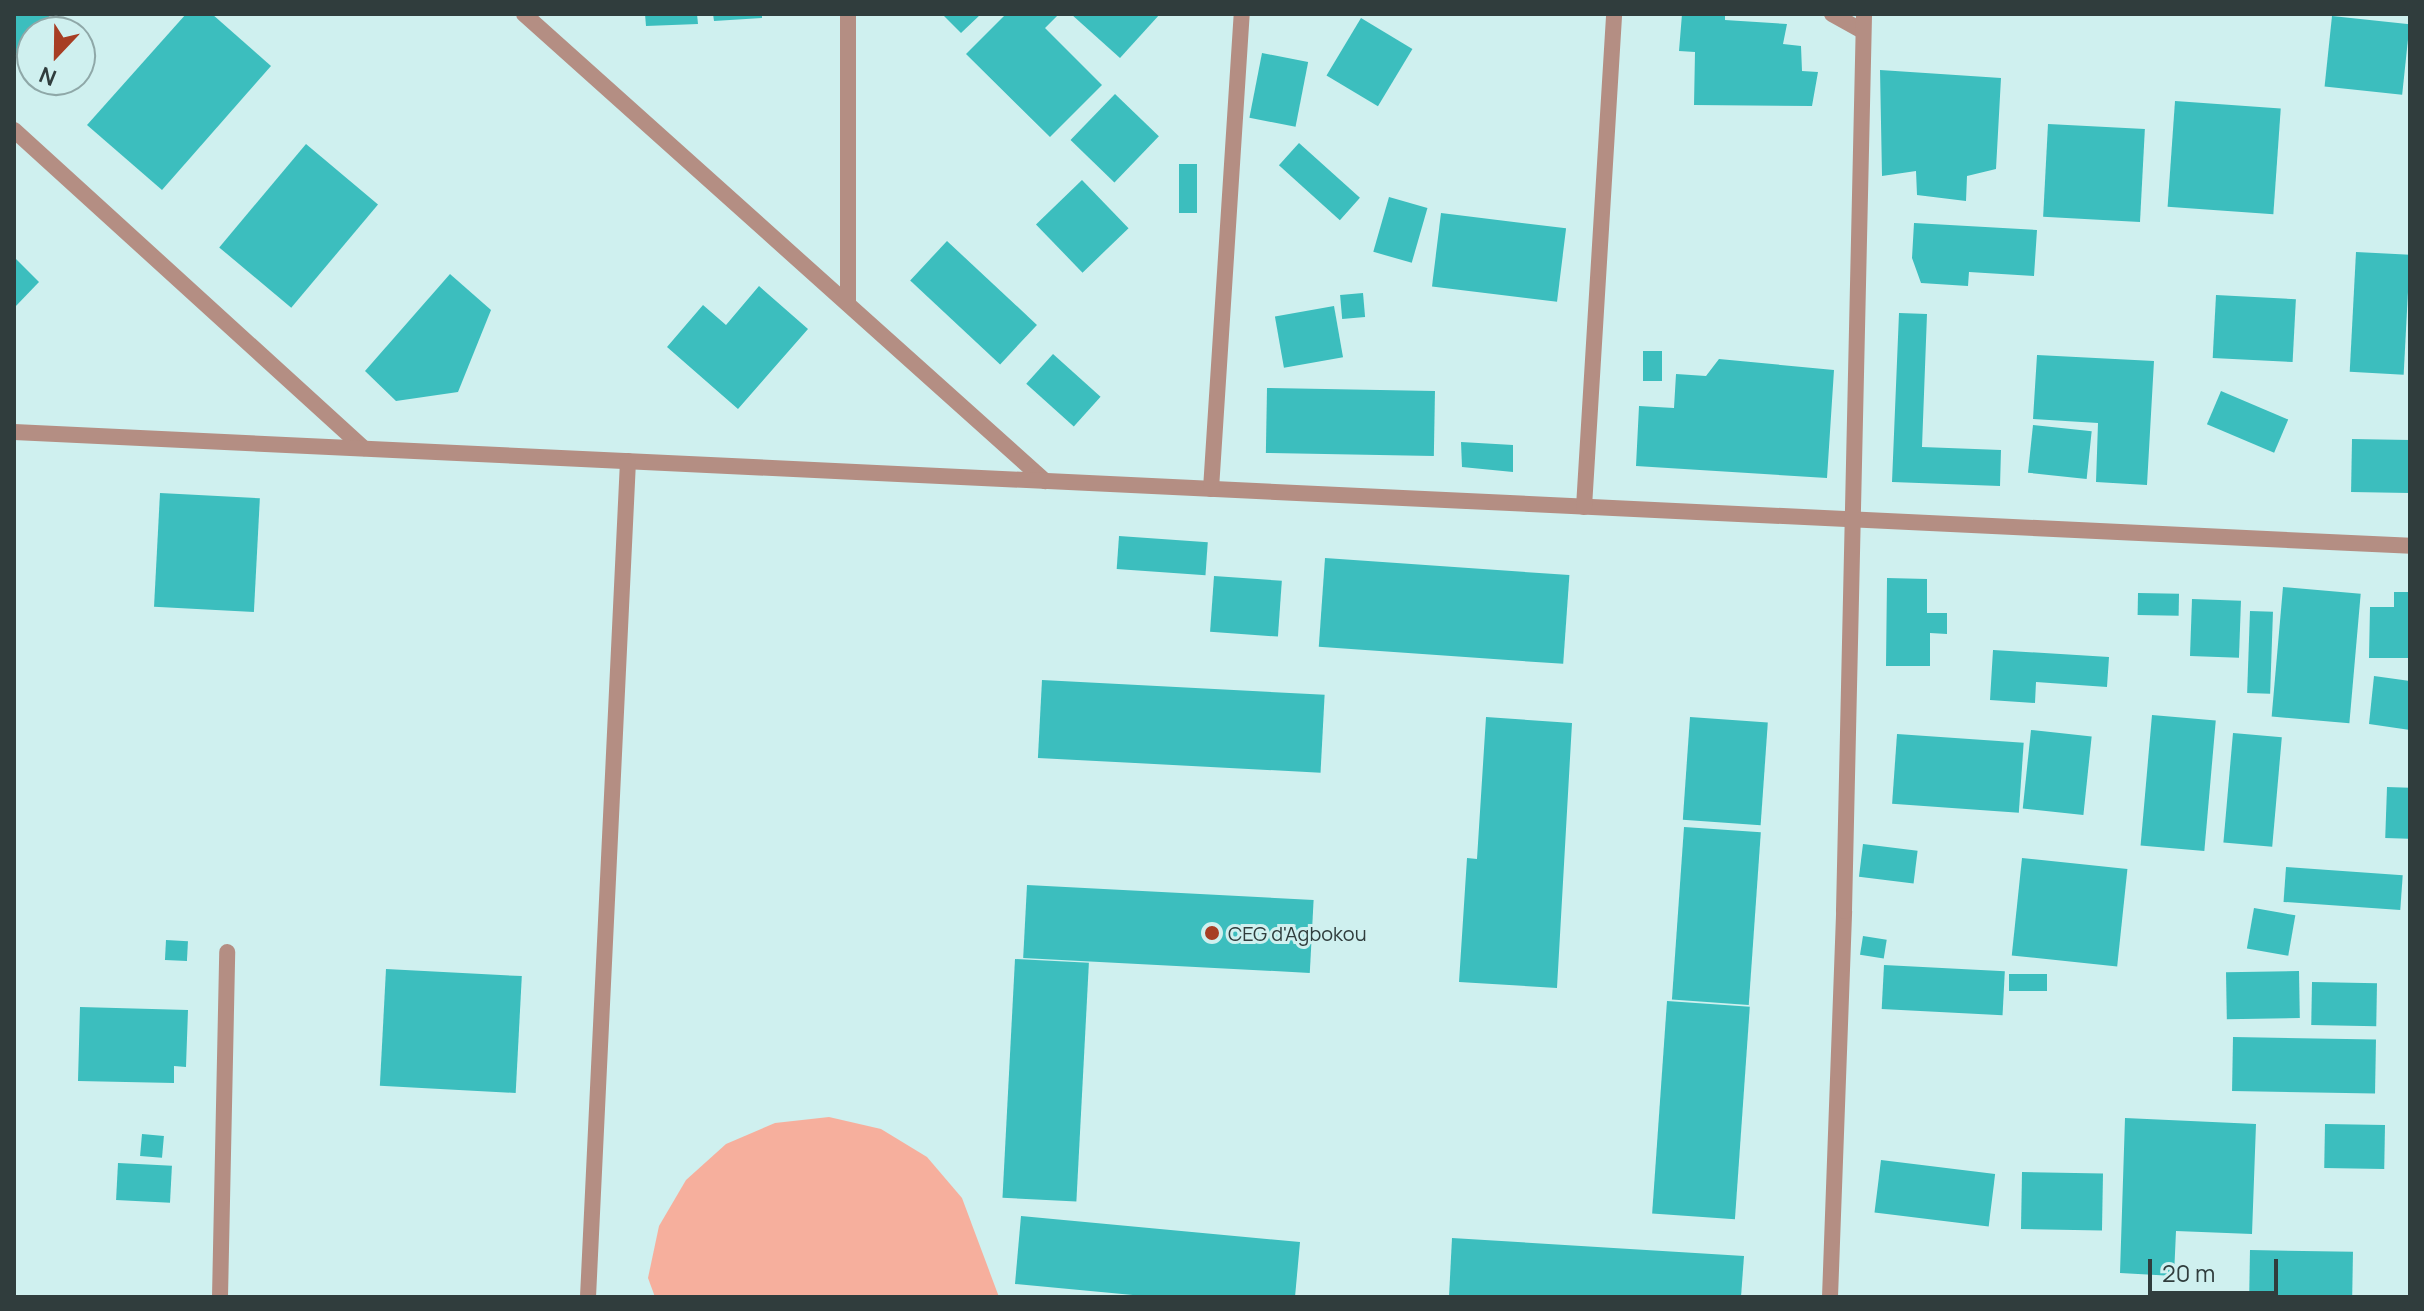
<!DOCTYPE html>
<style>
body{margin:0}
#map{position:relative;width:2424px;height:1311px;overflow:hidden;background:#cff0ef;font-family:Manrope,sans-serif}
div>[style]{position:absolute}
.green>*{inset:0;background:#f6af9d}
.building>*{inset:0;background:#3cbebe;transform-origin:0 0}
.street>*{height:16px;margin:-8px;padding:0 8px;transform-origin:8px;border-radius:8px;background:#b48e83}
.dots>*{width:22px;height:22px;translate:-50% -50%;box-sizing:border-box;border:4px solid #cff0ef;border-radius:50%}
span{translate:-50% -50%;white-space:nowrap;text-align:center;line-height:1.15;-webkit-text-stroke:6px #cff0ef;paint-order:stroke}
.poi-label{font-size:20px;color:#303d3d}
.left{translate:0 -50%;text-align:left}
.frame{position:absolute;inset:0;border:16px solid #303d3d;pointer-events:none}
.north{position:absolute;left:16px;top:16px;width:80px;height:80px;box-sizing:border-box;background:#cff0ef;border:2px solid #8fa8a8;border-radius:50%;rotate:202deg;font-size:22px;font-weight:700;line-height:32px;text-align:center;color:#303d3d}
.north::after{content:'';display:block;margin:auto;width:28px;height:36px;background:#a73e24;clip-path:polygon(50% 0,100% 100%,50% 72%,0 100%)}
.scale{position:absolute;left:2148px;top:1259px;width:130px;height:36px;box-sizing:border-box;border:4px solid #303d3d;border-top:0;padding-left:10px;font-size:24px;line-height:28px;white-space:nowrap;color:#303d3d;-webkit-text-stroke:6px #cff0ef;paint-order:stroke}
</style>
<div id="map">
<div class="green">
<div style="clip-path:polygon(829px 1117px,881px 1129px,927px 1157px,962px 1198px,999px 1297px,655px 1297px,648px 1278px,659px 1226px,686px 1180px,726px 1144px,775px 1123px)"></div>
</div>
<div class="building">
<div style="clip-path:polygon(14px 14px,52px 14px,32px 32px,14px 57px)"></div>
<div style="clip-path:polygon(186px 14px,212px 14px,271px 66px,162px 190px,87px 125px)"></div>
<div style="clip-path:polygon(645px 14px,697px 14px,698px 24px,646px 26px)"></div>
<div style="clip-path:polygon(713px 14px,762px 14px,762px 18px,714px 21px)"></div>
<div style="clip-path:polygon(942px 14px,981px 14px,961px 33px)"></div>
<div style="clip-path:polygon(1006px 14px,1059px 14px,1045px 28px,1102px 85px,1050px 137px,966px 54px)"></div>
<div style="clip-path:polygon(1071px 14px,1160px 14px,1120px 58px)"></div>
<div style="clip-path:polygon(1682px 14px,1725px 14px,1725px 20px,1787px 24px,1783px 44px,1801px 46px,1802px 71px,1818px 72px,1812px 106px,1694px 105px,1695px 52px,1679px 51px)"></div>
<div style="left:2332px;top:16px;width:78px;height:71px;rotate:6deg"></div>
<div style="left:1361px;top:18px;width:60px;height:67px;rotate:31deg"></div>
<div style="left:1262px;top:53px;width:47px;height:66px;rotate:11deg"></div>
<div style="clip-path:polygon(1880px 70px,2001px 78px,1996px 169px,1967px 176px,1966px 201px,1917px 195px,1916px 171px,1882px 176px)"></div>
<div style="left:1115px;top:94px;width:61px;height:64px;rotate:44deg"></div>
<div style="left:2175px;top:101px;width:106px;height:106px;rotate:4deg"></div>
<div style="left:2048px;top:124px;width:97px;height:93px;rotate:3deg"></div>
<div style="left:1299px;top:143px;width:82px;height:30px;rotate:42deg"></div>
<div style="left:306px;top:144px;width:94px;height:135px;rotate:40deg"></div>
<div style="left:1179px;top:164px;width:18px;height:49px"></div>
<div style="left:1082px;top:180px;width:67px;height:64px;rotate:46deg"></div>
<div style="left:1389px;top:197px;width:40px;height:57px;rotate:16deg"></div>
<div style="left:1441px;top:213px;width:126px;height:74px;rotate:7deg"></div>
<div style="clip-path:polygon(1914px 223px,2037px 230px,2034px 276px,1969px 272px,1968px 286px,1921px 283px,1912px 258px)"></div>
<div style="left:947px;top:241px;width:123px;height:54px;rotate:43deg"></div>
<div style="left:2356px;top:252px;width:54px;height:120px;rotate:3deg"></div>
<div style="clip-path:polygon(14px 257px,39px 282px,14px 308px)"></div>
<div style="clip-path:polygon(450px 274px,491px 310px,458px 392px,396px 401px,365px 371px)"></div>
<div style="clip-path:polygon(759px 286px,808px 329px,738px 409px,667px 347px,703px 305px,726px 325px)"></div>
<div style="left:1363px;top:293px;width:24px;height:23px;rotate:85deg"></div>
<div style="left:2216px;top:295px;width:80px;height:63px;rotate:3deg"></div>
<div style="left:1334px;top:306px;width:52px;height:60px;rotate:80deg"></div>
<div style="clip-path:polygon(1899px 313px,1927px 314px,1922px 447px,2001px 450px,2000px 486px,1892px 482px)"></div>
<div style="left:1643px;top:351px;width:19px;height:30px"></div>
<div style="left:1053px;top:354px;width:64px;height:40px;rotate:42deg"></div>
<div style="clip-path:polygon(2037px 355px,2154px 361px,2147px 485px,2096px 482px,2098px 423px,2033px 419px)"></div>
<div style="clip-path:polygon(1719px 359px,1834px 370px,1827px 478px,1636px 466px,1639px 406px,1674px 408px,1676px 374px,1706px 376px)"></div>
<div style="left:1267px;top:388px;width:168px;height:65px;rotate:1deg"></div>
<div style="left:2221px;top:391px;width:73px;height:36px;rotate:23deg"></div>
<div style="left:2033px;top:425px;width:59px;height:48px;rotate:6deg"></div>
<div style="left:2352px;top:439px;width:58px;height:53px;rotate:1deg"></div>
<div style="clip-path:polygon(1461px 442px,1513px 445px,1513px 472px,1462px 467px)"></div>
<div style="left:160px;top:493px;width:100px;height:114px;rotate:3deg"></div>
<div style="left:1119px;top:536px;width:89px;height:33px;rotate:4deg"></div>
<div style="left:1325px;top:558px;width:245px;height:89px;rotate:4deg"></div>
<div style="left:1214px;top:576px;width:68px;height:56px;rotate:4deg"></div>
<div style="clip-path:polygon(1887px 578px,1927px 579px,1927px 613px,1947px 613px,1947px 634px,1930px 633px,1930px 666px,1886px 666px)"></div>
<div style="left:2283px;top:587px;width:78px;height:130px;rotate:5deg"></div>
<div style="clip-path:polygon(2394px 592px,2410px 592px,2410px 658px,2369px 658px,2370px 607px,2394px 607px)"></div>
<div style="left:2138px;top:593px;width:41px;height:22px;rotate:1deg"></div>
<div style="left:2192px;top:599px;width:49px;height:57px;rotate:2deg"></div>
<div style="left:2250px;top:611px;width:23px;height:82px;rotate:2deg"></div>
<div style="clip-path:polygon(1993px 650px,2109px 657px,2107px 687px,2036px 682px,2035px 703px,1990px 700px)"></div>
<div style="clip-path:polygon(2374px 676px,2410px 681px,2410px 730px,2369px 724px)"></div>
<div style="left:1042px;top:680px;width:283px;height:78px;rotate:3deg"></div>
<div style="left:2152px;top:715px;width:64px;height:131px;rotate:5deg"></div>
<div style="clip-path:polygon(1486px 717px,1572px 723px,1557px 988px,1459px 982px,1467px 858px,1477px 859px)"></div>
<div style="left:1690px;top:717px;width:78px;height:103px;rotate:4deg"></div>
<div style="left:2031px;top:730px;width:61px;height:79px;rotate:6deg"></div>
<div style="left:2233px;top:733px;width:49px;height:110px;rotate:5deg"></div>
<div style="left:1897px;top:734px;width:127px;height:70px;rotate:4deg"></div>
<div style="left:2387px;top:787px;width:23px;height:51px;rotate:2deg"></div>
<div style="left:1684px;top:827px;width:77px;height:173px;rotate:4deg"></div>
<div style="left:1863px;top:844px;width:55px;height:33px;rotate:7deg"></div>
<div style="left:2022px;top:858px;width:106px;height:98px;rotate:6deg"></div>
<div style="left:2286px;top:867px;width:117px;height:35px;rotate:4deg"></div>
<div style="left:1027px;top:885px;width:287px;height:73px;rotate:3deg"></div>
<div style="left:2254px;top:908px;width:42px;height:41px;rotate:10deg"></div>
<div style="left:1863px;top:936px;width:24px;height:19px;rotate:9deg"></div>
<div style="left:166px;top:940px;width:22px;height:20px;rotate:3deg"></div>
<div style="left:1015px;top:959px;width:74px;height:239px;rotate:3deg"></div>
<div style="left:1884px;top:965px;width:121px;height:44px;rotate:3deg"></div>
<div style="left:386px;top:969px;width:136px;height:117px;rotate:3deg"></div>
<div style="left:2299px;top:971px;width:47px;height:73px;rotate:89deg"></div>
<div style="left:2009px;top:974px;width:38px;height:17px"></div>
<div style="left:2312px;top:982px;width:65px;height:43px;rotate:1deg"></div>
<div style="left:1667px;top:1001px;width:83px;height:213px;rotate:4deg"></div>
<div style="clip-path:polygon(80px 1007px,188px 1010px,186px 1067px,174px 1066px,174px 1083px,78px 1081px)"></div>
<div style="left:2233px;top:1037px;width:143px;height:54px;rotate:1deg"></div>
<div style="clip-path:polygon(2125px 1118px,2256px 1124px,2252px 1234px,2176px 1231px,2174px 1276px,2120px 1273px)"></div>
<div style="left:2325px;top:1124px;width:60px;height:44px;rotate:1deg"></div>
<div style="left:142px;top:1134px;width:22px;height:22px;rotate:5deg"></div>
<div style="left:1881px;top:1160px;width:115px;height:53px;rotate:7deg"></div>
<div style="left:118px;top:1163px;width:54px;height:37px;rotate:3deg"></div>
<div style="left:2022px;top:1172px;width:81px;height:57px;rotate:1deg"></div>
<div style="clip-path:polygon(1021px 1216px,1300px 1242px,1295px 1297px,1154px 1297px,1015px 1284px)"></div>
<div style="clip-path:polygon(1452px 1238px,1744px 1256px,1741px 1297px,1449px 1297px)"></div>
<div style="left:2250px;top:1250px;width:103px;height:47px;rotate:1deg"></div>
</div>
<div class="street">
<div style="left:524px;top:14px;width:700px;rotate:41.87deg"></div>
<div style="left:848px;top:14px;width:289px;rotate:90deg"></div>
<div style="left:1832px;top:14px;width:35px;rotate:29deg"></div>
<div style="left:14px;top:130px;width:473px;rotate:42.3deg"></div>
<div style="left:14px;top:432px;width:2399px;rotate:2.72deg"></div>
<div style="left:1211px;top:489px;width:476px;rotate:-86.3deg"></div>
<div style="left:1584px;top:507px;width:494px;rotate:-86.5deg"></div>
<div style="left:220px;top:1297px;width:345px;rotate:-88.8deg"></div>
<div style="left:588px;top:1297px;width:837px;rotate:-87.26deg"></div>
<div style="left:1830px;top:1297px;width:386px;rotate:-87.9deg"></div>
<div style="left:1844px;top:911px;width:897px;rotate:-88.72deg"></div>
</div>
<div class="dots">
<div style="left:1212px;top:933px;background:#a73e24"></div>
</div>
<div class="poi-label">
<span class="left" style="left:1228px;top:933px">CEG d'Agbokou</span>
</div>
<div class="frame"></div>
<div class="north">N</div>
<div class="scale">20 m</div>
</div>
